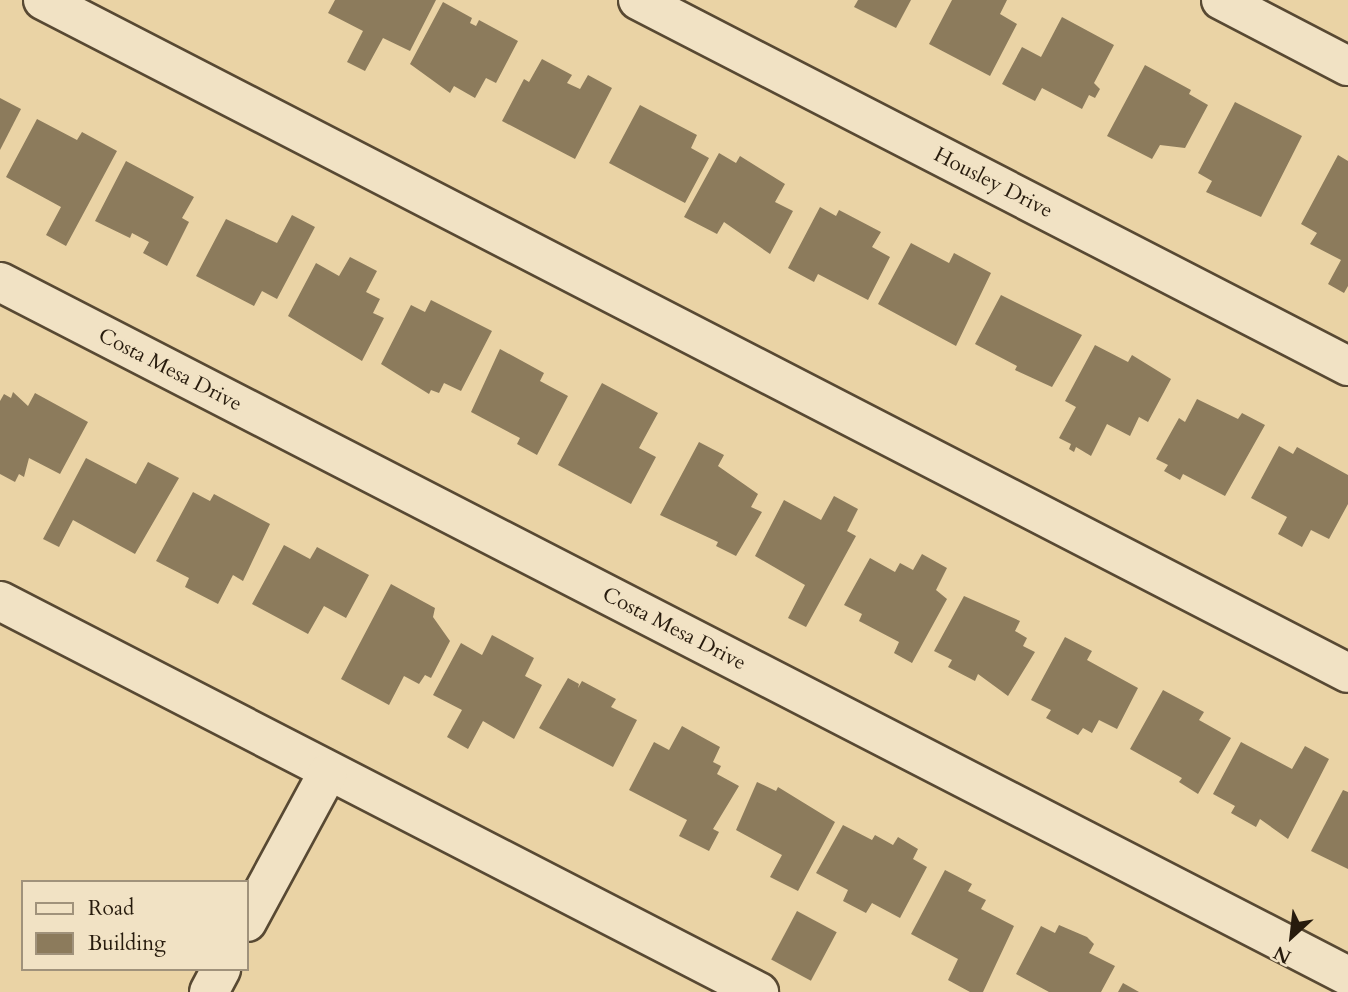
<!DOCTYPE html>
<style>
body{margin:0}
#map{position:relative;width:1348px;height:992px;overflow:hidden;background:#ead3a5;font-family:Cardo,serif}
div>[style]{position:absolute}
.building>*{inset:0;background:#8c7b5c;transform-origin:0 0}
.roads{filter:drop-shadow(2px 0 #584933) drop-shadow(-2px 0 #584933) drop-shadow(0 2px #584933) drop-shadow(0 -2px #584933)}
.minor>*{height:38px;margin:-19px;padding:0 19px;transform-origin:19px;border-radius:19px;background:#f1e2c4}
span{translate:-50% -50%;white-space:nowrap;text-align:center;line-height:1.15;-webkit-text-stroke:7px #f1e2c4;paint-order:stroke}
.street-label{font-size:21px;color:#271b0d}
.legend{position:absolute;left:21px;top:880px;width:228px;height:91px;box-sizing:border-box;background:#f1e2c4;border:2px solid #a0927b;margin:0;padding:9px 12px;list-style:none;font-size:21px;color:#271b0d}
.legend li{display:flex;align-items:center;gap:14px;height:35px}
.legend b{width:35px;border:2px solid #a0927b}
.north{position:absolute;left:1257px;top:901px;width:70px;height:70px;-webkit-text-stroke:5px #f1e2c4;paint-order:stroke;rotate:207deg;font-size:19px;font-weight:700;line-height:28px;text-align:center;color:#271b0d}
.north::after{content:'';display:block;margin:auto;width:24px;height:32px;background:#271b0d;clip-path:polygon(50% 0,100% 100%,50% 72%,0 100%)}
</style>
<div id="map">
<div class="building">
<div style="clip-path:polygon(335px 0,443px 0,436px 0,410px 51px,383px 38px,365px 71px,347px 62px,363px 31px,328px 13px)"></div>
<div style="clip-path:polygon(858px 0,911px 0,896px 28px,854px 7px)"></div>
<div style="clip-path:polygon(952px 0,1007px 0,1000px 14px,1017px 24px,990px 76px,929px 44px)"></div>
<div style="clip-path:polygon(443px 2px,472px 18px,470px 23px,476px 26px,479px 20px,518px 41px,496px 83px,486px 78px,475px 98px,454px 86px,450px 93px,410px 64px)"></div>
<div style="clip-path:polygon(1062px 17px,1114px 45px,1094px 83px,1100px 89px,1095px 98px,1089px 95px,1082px 109px,1042px 88px,1035px 101px,1002px 84px,1022px 47px,1041px 57px)"></div>
<div style="clip-path:polygon(542px 59px,572px 75px,567px 83px,580px 89px,588px 75px,612px 88px,575px 159px,502px 121px,524px 79px,529px 82px)"></div>
<div style="clip-path:polygon(1145px 65px,1191px 90px,1189px 94px,1208px 105px,1185px 148px,1160px 145px,1152px 159px,1107px 136px)"></div>
<div style="clip-path:polygon(0 98px,21px 109px,0 150px)"></div>
<div style="clip-path:polygon(1235px 102px,1302px 136px,1261px 217px,1206px 192px,1212px 181px,1198px 173px)"></div>
<div style="clip-path:polygon(640px 105px,697px 135px,691px 148px,709px 158px,685px 203px,609px 163px)"></div>
<div style="clip-path:polygon(37px 119px,77px 140px,82px 132px,117px 151px,66px 246px,46px 235px,61px 207px,6px 177px)"></div>
<div style="clip-path:polygon(719px 153px,736px 163px,740px 156px,785px 184px,775px 202px,793px 211px,770px 254px,724px 222px,717px 234px,684px 217px)"></div>
<div style="clip-path:polygon(1338px 155px,1348px 161px,1348px 286px,1344px 293px,1328px 284px,1341px 260px,1310px 244px,1317px 233px,1301px 224px)"></div>
<div style="clip-path:polygon(126px 161px,194px 197px,182px 218px,189px 222px,167px 266px,143px 253px,149px 242px,132px 233px,130px 238px,95px 221px)"></div>
<div style="clip-path:polygon(820px 207px,836px 216px,839px 210px,881px 232px,872px 247px,890px 257px,868px 300px,818px 274px,814px 282px,788px 268px)"></div>
<div style="clip-path:polygon(292px 215px,315px 227px,277px 299px,262px 291px,254px 306px,196px 276px,226px 219px,277px 243px)"></div>
<div style="clip-path:polygon(911px 243px,949px 263px,954px 253px,991px 273px,956px 346px,878px 304px)"></div>
<div style="clip-path:polygon(350px 257px,377px 271px,366px 292px,380px 299px,373px 313px,384px 318px,362px 361px,288px 316px,316px 263px,339px 276px)"></div>
<div style="clip-path:polygon(1001px 295px,1082px 335px,1052px 387px,1015px 370px,1017px 366px,975px 344px)"></div>
<div style="clip-path:polygon(431px 300px,492px 331px,461px 391px,444px 383px,439px 393px,431px 390px,429px 394px,381px 364px,411px 305px,425px 312px)"></div>
<div style="clip-path:polygon(1095px 345px,1128px 362px,1132px 355px,1171px 379px,1148px 422px,1139px 417px,1130px 436px,1107px 424px,1091px 456px,1076px 447px,1074px 452px,1069px 449px,1071px 444px,1059px 438px,1076px 407px,1065px 401px)"></div>
<div style="clip-path:polygon(500px 349px,544px 373px,540px 381px,568px 396px,537px 455px,517px 444px,520px 438px,471px 412px)"></div>
<div style="clip-path:polygon(602px 383px,658px 413px,639px 448px,656px 457px,631px 504px,558px 465px)"></div>
<div style="clip-path:polygon(13px 392px,28px 406px,35px 393px,88px 422px,60px 474px,29px 458px,24px 477px,19px 474px,15px 482px,0 474px,0 401px,4px 394px,11px 398px)"></div>
<div style="clip-path:polygon(1197px 399px,1238px 419px,1242px 413px,1265px 425px,1225px 496px,1183px 474px,1180px 480px,1164px 471px,1168px 465px,1156px 459px,1179px 418px,1185px 422px)"></div>
<div style="clip-path:polygon(699px 442px,724px 455px,718px 466px,758px 494px,751px 507px,762px 512px,736px 556px,716px 546px,718px 542px,660px 515px)"></div>
<div style="clip-path:polygon(1279px 446px,1293px 454px,1297px 447px,1348px 475px,1348px 504px,1329px 539px,1311px 530px,1302px 547px,1278px 534px,1287px 517px,1251px 498px)"></div>
<div style="clip-path:polygon(86px 458px,136px 484px,148px 462px,179px 478px,135px 554px,73px 520px,59px 547px,43px 539px)"></div>
<div style="clip-path:polygon(193px 492px,210px 501px,214px 494px,270px 524px,243px 581px,233px 575px,218px 604px,185px 587px,189px 578px,156px 561px)"></div>
<div style="clip-path:polygon(834px 496px,858px 509px,847px 531px,856px 536px,806px 627px,788px 618px,805px 585px,755px 556px,784px 500px,821px 520px)"></div>
<div style="clip-path:polygon(284px 545px,310px 559px,317px 547px,369px 575px,346px 618px,324px 606px,308px 634px,252px 604px)"></div>
<div style="clip-path:polygon(922px 554px,947px 568px,936px 590px,947px 599px,912px 663px,894px 653px,899px 642px,859px 621px,862px 614px,844px 605px,870px 558px,895px 572px,900px 563px,913px 570px)"></div>
<div style="clip-path:polygon(391px 584px,435px 608px,433px 617px,450px 641px,431px 678px,425px 675px,419px 684px,404px 676px,389px 705px,341px 679px)"></div>
<div style="clip-path:polygon(964px 596px,1020px 621px,1015px 631px,1027px 638px,1023px 646px,1035px 652px,1008px 696px,978px 674px,975px 681px,948px 667px,952px 660px,934px 651px)"></div>
<div style="clip-path:polygon(492px 635px,534px 658px,525px 676px,542px 685px,514px 739px,483px 721px,468px 749px,447px 737px,462px 710px,433px 695px,461px 643px,482px 655px)"></div>
<div style="clip-path:polygon(1065px 637px,1092px 651px,1087px 660px,1138px 688px,1117px 729px,1099px 720px,1092px 733px,1083px 728px,1078px 735px,1046px 718px,1051px 710px,1031px 700px)"></div>
<div style="clip-path:polygon(568px 678px,579px 684px,578px 688px,582px 681px,616px 699px,611px 707px,637px 720px,613px 767px,539px 728px)"></div>
<div style="clip-path:polygon(1163px 690px,1204px 712px,1199px 720px,1231px 738px,1198px 794px,1179px 782px,1182px 778px,1130px 749px)"></div>
<div style="clip-path:polygon(682px 726px,720px 747px,713px 762px,721px 766px,717px 774px,739px 786px,713px 829px,719px 832px,709px 851px,679px 836px,687px 820px,629px 790px,654px 742px,669px 750px)"></div>
<div style="clip-path:polygon(1241px 742px,1292px 769px,1305px 746px,1329px 759px,1288px 839px,1260px 819px,1256px 827px,1231px 813px,1235px 806px,1213px 794px)"></div>
<div style="clip-path:polygon(757px 782px,776px 791px,778px 787px,835px 822px,798px 891px,770px 877px,782px 855px,736px 830px)"></div>
<div style="clip-path:polygon(1343px 790px,1348px 792px,1348px 869px,1311px 851px)"></div>
<div style="clip-path:polygon(843px 825px,872px 840px,875px 835px,893px 845px,898px 837px,918px 849px,913px 859px,927px 867px,900px 918px,872px 903px,866px 913px,843px 901px,848px 890px,816px 873px)"></div>
<div style="clip-path:polygon(945px 870px,972px 884px,968px 891px,986px 900px,981px 909px,1014px 926px,983px 992px,970px 992px,948px 980px,958px 959px,911px 934px)"></div>
<div style="left:797px;top:911px;width:45px;height:55px;rotate:28deg"></div>
<div style="clip-path:polygon(1059px 925px,1087px 937px,1094px 944px,1089px 953px,1115px 966px,1101px 992px,1049px 992px,1016px 974px,1041px 926px,1055px 933px)"></div>
<div style="clip-path:polygon(1123px 983px,1139px 992px,1118px 992px)"></div>
</div>
<div class="roads">
<div class="minor">
<div style="left:43px;top:0;width:1468px;rotate:27.28deg"></div>
<div style="left:638px;top:0;width:799px;rotate:27.27deg"></div>
<div style="left:1221px;top:0;width:143px;rotate:27.5deg"></div>
<div style="left:0;top:282px;width:1516px;rotate:27.24deg"></div>
<div style="left:0;top:601px;width:854px;rotate:27.26deg"></div>
<div style="left:247px;top:922px;width:170px;rotate:-61.6deg"></div>
<div style="left:209px;top:992px;width:26px;rotate:-62deg"></div>
</div>
</div>
<div class="street-label">
<span style="left:993px;top:183px;rotate:27deg">Housley Drive</span>
<span style="left:170px;top:370px;rotate:27deg">Costa Mesa Drive</span>
<span style="left:674px;top:629px;rotate:27deg">Costa Mesa Drive</span>
</div>
<ul class="legend">
<li><b style="height:9px;background:#f1e2c4"></b>Road</li>
<li><b style="height:19px;background:#8c7b5c"></b>Building</li>
</ul>
<div class="north">N</div>
</div>
